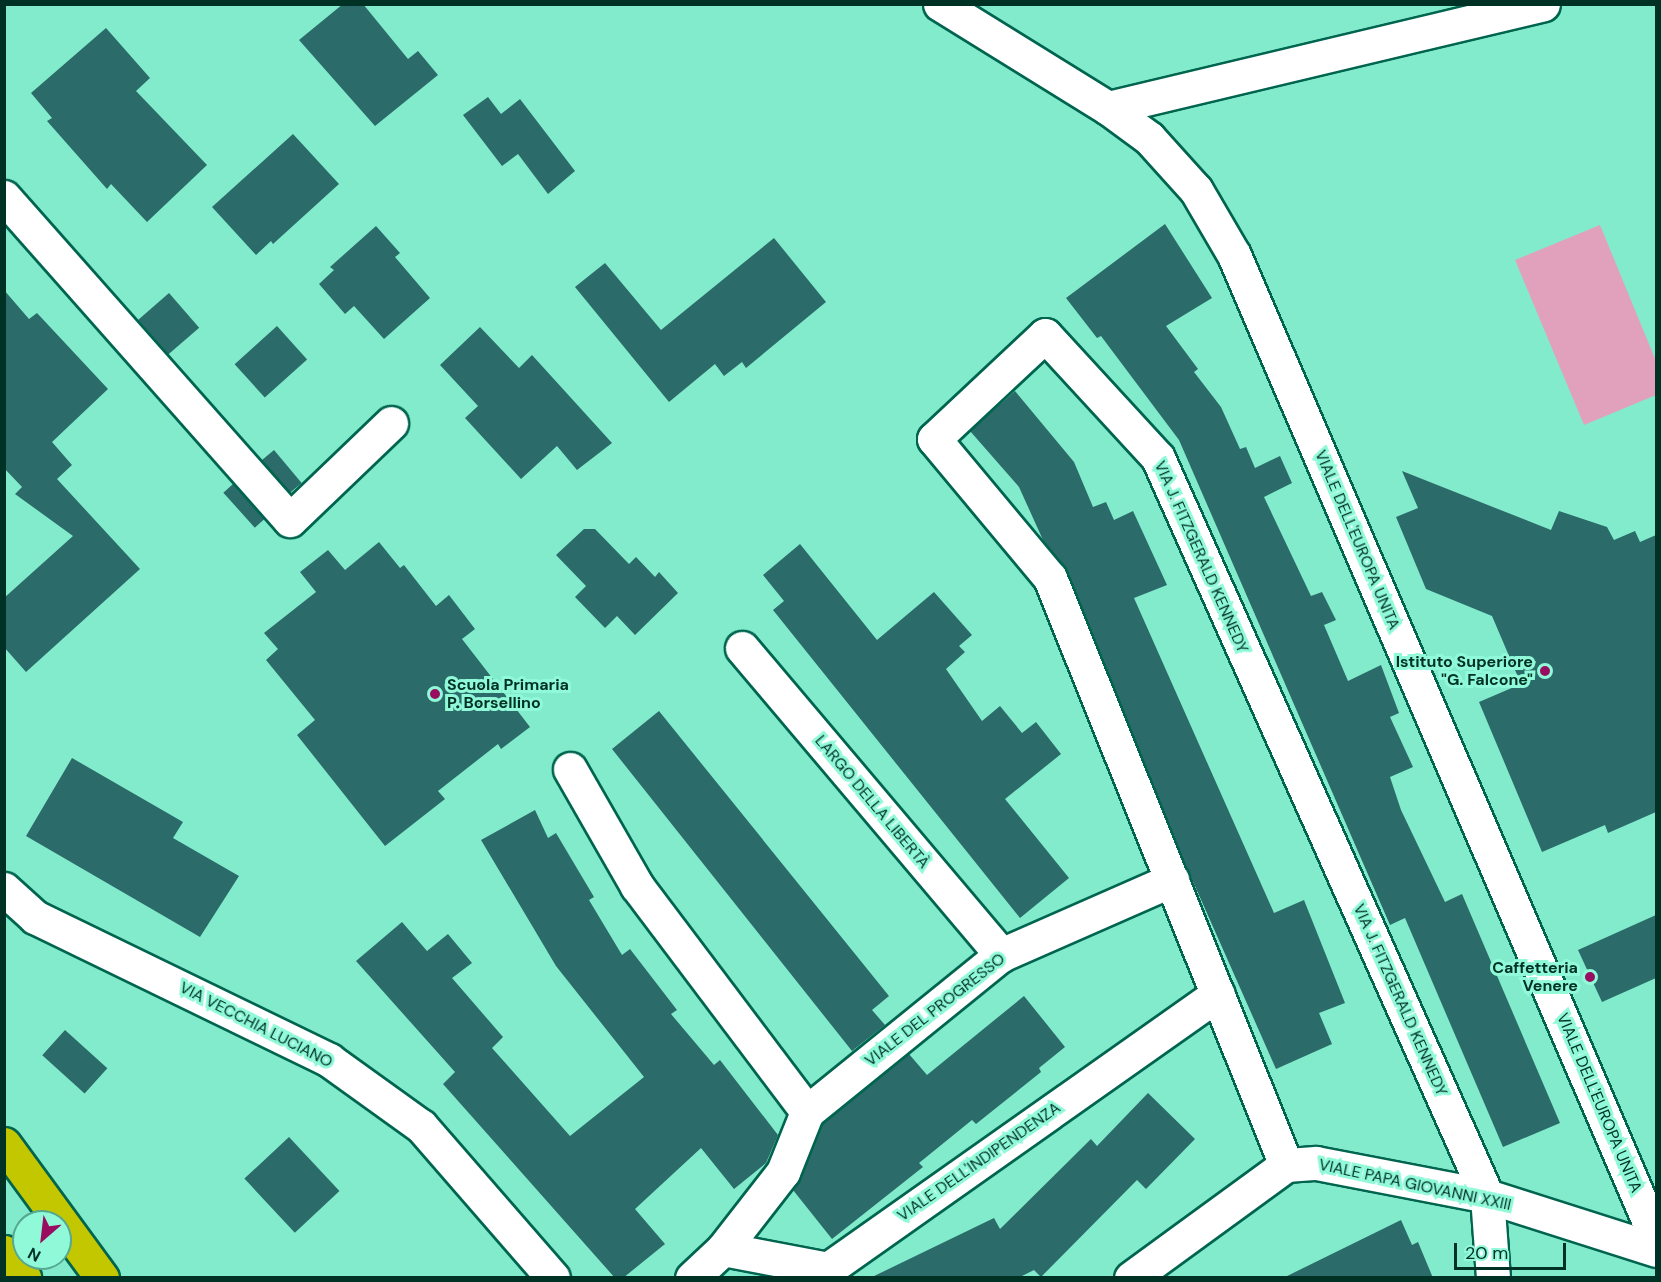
<!DOCTYPE html>
<meta charset="utf-8">
<style>
body{margin:0}
#map{position:relative;width:1661px;height:1282px;overflow:hidden;background:#82ebcb;font-family:"DM Sans",sans-serif}
div>[style]{position:absolute}
.green>*{inset:0;background:#e1a1bd}
.building>*{inset:0;background:#2b6b69;transform-origin:0 0}
.roads{filter:drop-shadow(2px 0 #00644f) drop-shadow(-2px 0 #00644f) drop-shadow(0 2px #00644f) drop-shadow(0 -2px #00644f)}
.street>*{height:33px;margin:-16.5px;padding:0 16.5px;transform-origin:16.5px;border-radius:16.5px;background:#fff}
.highway>*{height:33px;margin:-16.5px;padding:0 16.5px;transform-origin:16.5px;border-radius:16.5px;background:#c2c700}
.dots>*{width:16px;height:16px;translate:-50% -50%;box-sizing:border-box;border:3px solid #90f9d8;border-radius:50%}
span{translate:-50% -50%;white-space:nowrap;text-align:center;line-height:1.15;-webkit-text-stroke:6px #90f9d8;paint-order:stroke}
.street-label{font-size:16px;color:#003125}
.poi-label{font-size:16px;color:#003125;font-weight:700}
.right{translate:-100% -50%;text-align:right}
.left{translate:0 -50%;text-align:left}
.frame{position:absolute;inset:0;border:6px solid #003125;pointer-events:none}
.north{position:absolute;left:12px;top:1210px;width:60px;height:60px;box-sizing:border-box;background:#90f9d8;border:2px solid #56a990;border-radius:50%;rotate:208deg;font-size:16px;font-weight:700;line-height:24px;text-align:center;color:#003125}
.north::after{content:'';display:block;margin:auto;width:21px;height:27px;background:#980d60;clip-path:polygon(50% 0,100% 100%,50% 72%,0 100%)}
.scale{position:absolute;left:1454px;top:1243px;width:112px;height:27px;box-sizing:border-box;border:3px solid #003125;border-top:0;padding-left:8px;font-size:18px;line-height:21px;white-space:nowrap;color:#003125;-webkit-text-stroke:4px #90f9d8;paint-order:stroke}
</style>
<div id="map">
<div class="green">
<div style="clip-path:polygon(1600px 225px,1656px 361px,1656px 395px,1584px 425px,1515px 260px)"></div>
</div>
<div class="building">
<div style="clip-path:polygon(343px 4px,363px 4px,408px 59px,418px 51px,438px 75px,375px 126px,299px 40px)"></div>
<div style="clip-path:polygon(106px 28px,150px 78px,136px 91px,207px 165px,147px 222px,111px 184px,107px 189px,47px 121px,52px 118px,31px 93px)"></div>
<div style="clip-path:polygon(488px 97px,501px 114px,520px 99px,575px 171px,548px 194px,518px 154px,502px 166px,463px 115px)"></div>
<div style="clip-path:polygon(293px 134px,339px 184px,273px 244px,271px 241px,256px 255px,212px 207px)"></div>
<div style="clip-path:polygon(1165px 224px,1212px 298px,1166px 326px,1198px 369px,1194px 372px,1221px 407px,1240px 449px,1246px 447px,1255px 468px,1280px 456px,1292px 483px,1264px 497px,1311px 596px,1322px 592px,1336px 620px,1324px 625px,1348px 681px,1381px 665px,1399px 713px,1390px 717px,1413px 767px,1390px 777px,1401px 810px,1445px 902px,1462px 894px,1560px 1123px,1503px 1147px,1405px 918px,1390px 925px,1179px 440px,1101px 336px,1097px 338px,1066px 298px)"></div>
<div style="clip-path:polygon(376px 226px,400px 253px,395px 257px,430px 298px,384px 339px,354px 306px,345px 314px,319px 284px,334px 270px,330px 267px)"></div>
<div style="clip-path:polygon(774px 238px,826px 302px,746px 368px,742px 362px,724px 376px,715px 364px,669px 402px,575px 287px,605px 263px,661px 330px)"></div>
<div style="clip-path:polygon(4px 290px,29px 319px,37px 313px,108px 389px,52px 442px,72px 465px,57px 479px,140px 569px,26px 672px,4px 647px,4px 598px,73px 536px,15px 494px,22px 487px,4px 468px)"></div>
<div style="left:169px;top:293px;width:46px;height:41px;rotate:49deg"></div>
<div style="left:277px;top:326px;width:45px;height:57px;rotate:48deg"></div>
<div style="clip-path:polygon(480px 327px,519px 368px,532px 355px,612px 443px,577px 470px,557px 446px,521px 479px,465px 418px,478px 406px,440px 365px)"></div>
<div style="clip-path:polygon(1015px 391px,1074px 462px,1093px 507px,1106px 502px,1114px 520px,1133px 511px,1167px 585px,1134px 598px,1274px 913px,1304px 900px,1345px 1003px,1319px 1013px,1332px 1044px,1276px 1069px,1183px 859px,1067px 571px,1043px 540px,1019px 487px,970px 431px)"></div>
<div style="left:274px;top:450px;width:43px;height:16px;rotate:50deg"></div>
<div style="clip-path:polygon(1402px 471px,1551px 530px,1559px 511px,1607px 527px,1614px 540px,1635px 531px,1640px 542px,1656px 535px,1656px 812px,1608px 833px,1605px 825px,1542px 852px,1479px 702px,1521px 684px,1492px 616px,1426px 589px,1396px 517px,1418px 508px)"></div>
<div style="left:233px;top:484px;width:47px;height:13px;rotate:48deg"></div>
<div style="clip-path:polygon(584px 529px,595px 529px,629px 564px,636px 557px,655px 577px,659px 572px,678px 593px,635px 635px,617px 616px,605px 628px,575px 597px,586px 586px,556px 555px)"></div>
<div style="clip-path:polygon(379px 542px,400px 568px,404px 565px,436px 606px,449px 595px,475px 629px,462px 639px,530px 727px,501px 749px,498px 744px,438px 791px,445px 799px,385px 846px,297px 735px,315px 720px,266px 660px,278px 649px,264px 633px,316px 592px,300px 572px,328px 550px,345px 570px)"></div>
<div style="clip-path:polygon(800px 544px,877px 640px,934px 592px,972px 635px,959px 646px,965px 652px,946px 669px,982px 721px,1000px 706px,1022px 733px,1036px 722px,1061px 754px,1005px 799px,1069px 878px,1020px 918px,773px 610px,784px 601px,763px 575px)"></div>
<div style="clip-path:polygon(659px 711px,889px 996px,872px 1010px,885px 1025px,852px 1051px,612px 749px)"></div>
<div style="clip-path:polygon(72px 758px,183px 822px,173px 838px,239px 876px,200px 937px,26px 836px)"></div>
<div style="clip-path:polygon(535px 810px,548px 838px,556px 833px,594px 897px,589px 900px,622px 955px,630px 949px,677px 1010px,671px 1014px,714px 1065px,720px 1060px,778px 1135px,766px 1163px,734px 1189px,701px 1148px,635px 1209px,665px 1244px,623px 1278px,615px 1278px,443px 1084px,455px 1072px,356px 961px,402px 922px,427px 951px,448px 934px,472px 963px,452px 978px,503px 1037px,492px 1048px,570px 1136px,644px 1077px,556px 966px,481px 840px)"></div>
<div style="clip-path:polygon(1656px 915px,1656px 978px,1602px 1002px,1578px 950px)"></div>
<div style="clip-path:polygon(1024px 996px,1065px 1047px,1039px 1068px,1041px 1072px,976px 1124px,972px 1120px,919px 1163px,923px 1167px,832px 1239px,793px 1190px,823px 1124px,909px 1054px,927px 1075px)"></div>
<div style="left:65px;top:1030px;width:57px;height:34px;rotate:42deg"></div>
<div style="clip-path:polygon(1148px 1093px,1195px 1139px,1146px 1189px,1137px 1180px,1041px 1277px,1034px 1270px,1018px 1278px,870px 1278px,994px 1218px,1000px 1229px,1091px 1139px,1097px 1146px)"></div>
<div style="left:289px;top:1137px;width:74px;height:61px;rotate:47deg"></div>
<div style="clip-path:polygon(1401px 1220px,1412px 1245px,1418px 1242px,1433px 1278px,1283px 1278px)"></div>
</div>
<div class="roads">
<div class="street">
<div style="left:940px;top:4px;width:198px;rotate:31.8deg"></div>
<div style="left:1108px;top:108px;width:447px;rotate:-13.4deg"></div>
<div style="left:1108px;top:108px;width:51px;rotate:36.2deg"></div>
<div style="left:1149px;top:138px;width:70px;rotate:47.9deg"></div>
<div style="left:1196px;top:190px;width:75px;rotate:59.7deg"></div>
<div style="left:1234px;top:255px;width:1070px;rotate:66.77deg"></div>
<div style="left:4px;top:197px;width:431px;rotate:48.5deg"></div>
<div style="left:290px;top:520px;width:140px;rotate:-43.8deg"></div>
<div style="left:742px;top:648px;width:402px;rotate:49.8deg"></div>
<div style="left:570px;top:769px;width:135px;rotate:60.2deg"></div>
<div style="left:637px;top:886px;width:283px;rotate:53deg"></div>
<div style="left:4px;top:889px;width:42px;rotate:42.1deg"></div>
<div style="left:35px;top:917px;width:327px;rotate:25.9deg"></div>
<div style="left:329px;top:1060px;width:113px;rotate:35.7deg"></div>
<div style="left:421px;top:1126px;width:201px;rotate:49deg"></div>
<div style="left:1286px;top:1165px;width:633px;rotate:-111.9deg"></div>
<div style="left:1050px;top:578px;width:181px;rotate:-129.8deg"></div>
<div style="left:934px;top:439px;width:152px;rotate:-43.1deg"></div>
<div style="left:1045px;top:335px;width:167px;rotate:47.4deg"></div>
<div style="left:1158px;top:458px;width:808px;rotate:65.97deg"></div>
<div style="left:1487px;top:1196px;width:82px;rotate:85.8deg"></div>
<div style="left:723px;top:1249px;width:107px;rotate:10.8deg"></div>
<div style="left:828px;top:1269px;width:477px;rotate:-35.2deg"></div>
<div style="left:692px;top:1278px;width:42px;rotate:-43.1deg"></div>
<div style="left:723px;top:1249px;width:98px;rotate:-52.1deg"></div>
<div style="left:783px;top:1172px;width:65px;rotate:-68.2deg"></div>
<div style="left:807px;top:1112px;width:250px;rotate:-39deg"></div>
<div style="left:1001px;top:955px;width:187px;rotate:-23.7deg"></div>
<div style="left:1131px;top:1278px;width:192px;rotate:-36.1deg"></div>
<div style="left:1286px;top:1165px;width:30px;rotate:-4deg"></div>
<div style="left:1316px;top:1163px;width:174px;rotate:10.9deg"></div>
<div style="left:1487px;top:1196px;width:177px;rotate:17.7deg"></div>
</div>
<div class="highway">
<div style="left:4px;top:1144px;width:166px;rotate:53.8deg"></div>
<div style="left:4px;top:1252px;width:33px;rotate:52deg"></div>
</div>
</div>
<div class="dots">
<div style="left:1545px;top:671px;background:#980d60"></div>
<div style="left:435px;top:694px;background:#980d60"></div>
<div style="left:1590px;top:977px;background:#980d60"></div>
</div>
<div class="street-label">
<span style="left:1357px;top:540px;rotate:67deg">VIALE DELL'EUROPA UNITA</span>
<span style="left:1201px;top:557px;rotate:66deg">VIA J. FITZGERALD KENNEDY</span>
<span style="left:872px;top:802px;rotate:50deg">LARGO DELLA LIBERTÀ</span>
<span style="left:1400px;top:1000px;rotate:66deg">VIA J. FITZGERALD KENNEDY</span>
<span style="left:935px;top:1010px;rotate:-38deg">VIALE DEL PROGRESSO</span>
<span style="left:256px;top:1025px;rotate:27deg">VIA VECCHIA LUCIANO</span>
<span style="left:1599px;top:1103px;rotate:67deg">VIALE DELL'EUROPA UNITA</span>
<span style="left:979px;top:1162px;rotate:-35deg">VIALE DELL'INDIPENDENZA</span>
<span style="left:1415px;top:1185px;rotate:12deg">VIALE PAPA GIOVANNI XXIII</span>
</div>
<div class="poi-label">
<span class="right" style="left:1533px;top:671px">Istituto Superiore<br>"G. Falcone"</span>
<span class="left" style="left:447px;top:694px">Scuola Primaria<br>P. Borsellino</span>
<span class="right" style="left:1578px;top:977px">Caffetteria<br>Venere</span>
</div>
<div class="frame"></div>
<div class="north">N</div>
<div class="scale">20 m</div>
</div>
